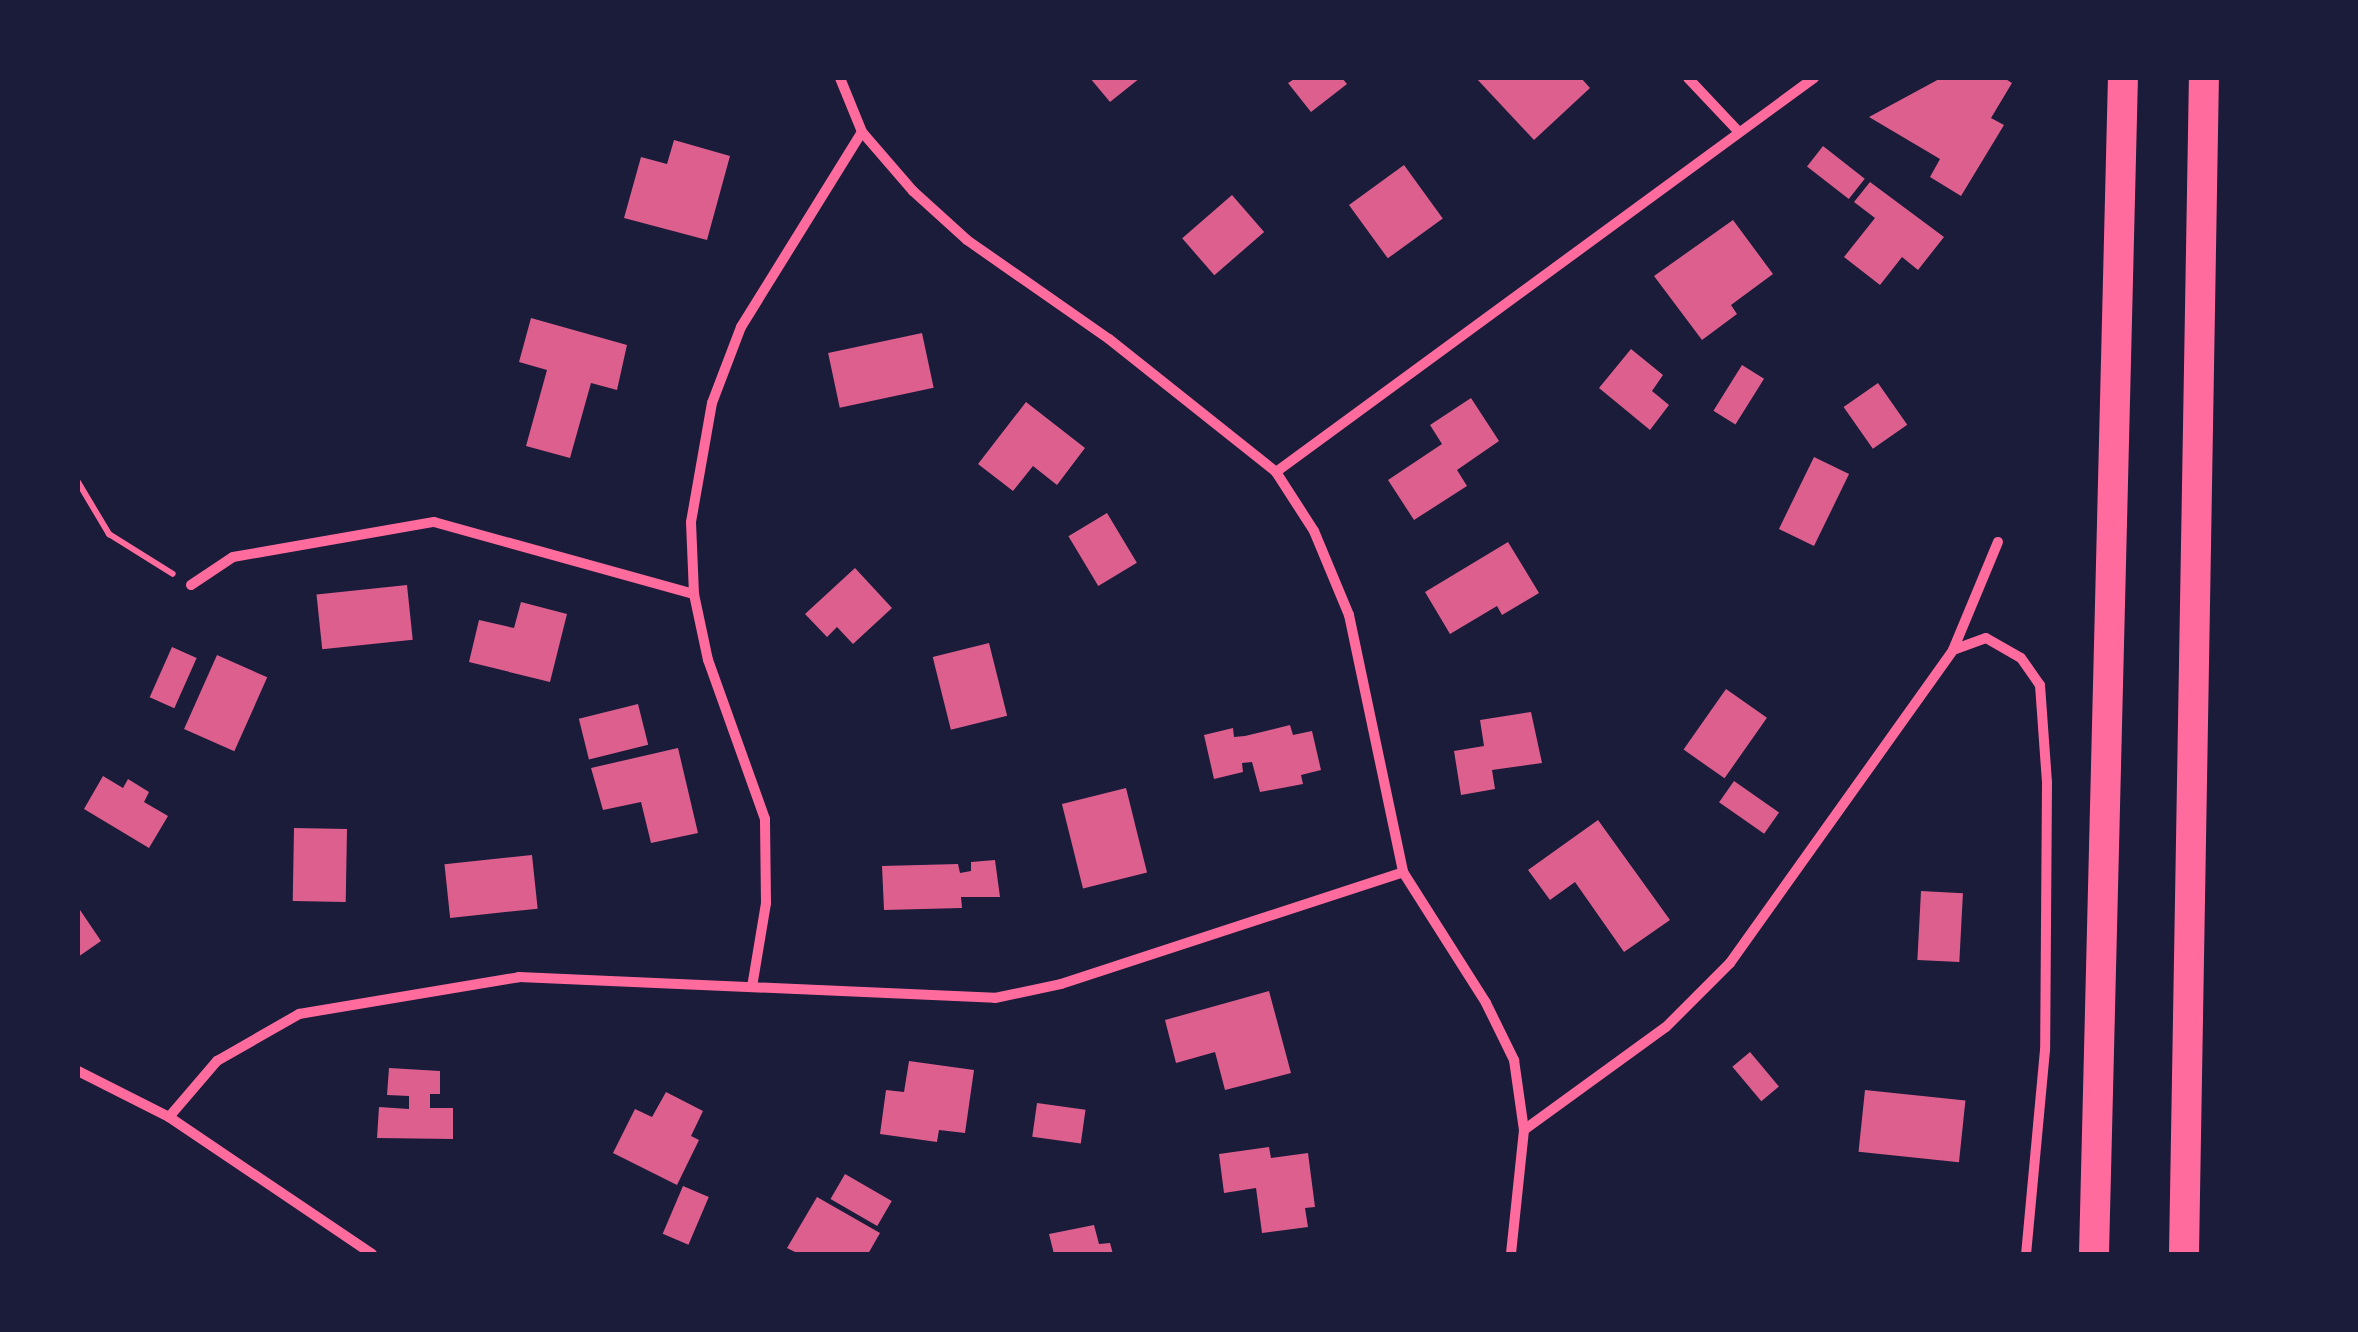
<!DOCTYPE html>
<style>
body{margin:0}
#map{position:relative;width:2358px;height:1332px;overflow:hidden;background:#1b1b3a;font-family:"DM Sans",sans-serif}
div>[style]{position:absolute}
.building>*{inset:0;background:#dd5f8e;transform-origin:0 0}
.path>*{height:6px;margin:-3px;padding:0 3px;transform-origin:3px;border-radius:3px;background:#ff6b9d}
.minor>*{height:10px;margin:-5px;padding:0 5px;transform-origin:5px;border-radius:5px;background:#ff6b9d}
.motorway>*{height:30px;margin:-15px;padding:0 15px;transform-origin:15px;border-radius:15px;background:#ff6b9d}
span{translate:-50% -50%;white-space:nowrap;text-align:center;line-height:1.15;-webkit-text-stroke:8px #1b1b3a;paint-order:stroke}
.frame{position:absolute;inset:0;border:80px solid #1b1b3a;pointer-events:none}
</style>
<div id="map">
<div class="building">
<div style="clip-path:polygon(1090px 78px,1140px 78px,1110px 102px)"></div>
<div style="clip-path:polygon(1296px 78px,1342px 78px,1347px 84px,1311px 112px,1288px 83px)"></div>
<div style="clip-path:polygon(1476px 78px,1581px 78px,1590px 88px,1534px 140px)"></div>
<div style="clip-path:polygon(1941px 78px,2004px 78px,2012px 83px,1991px 118px,2004px 125px,1961px 196px,1930px 177px,1940px 159px,1869px 117px)"></div>
<div style="clip-path:polygon(674px 140px,730px 156px,707px 240px,624px 218px,641px 157px,667px 164px)"></div>
<div style="left:1823px;top:146px;width:53px;height:26px;rotate:38deg"></div>
<div style="left:1404px;top:165px;width:66px;height:68px;rotate:54deg"></div>
<div style="clip-path:polygon(1870px 182px,1944px 237px,1918px 270px,1902px 257px,1880px 285px,1844px 257px,1875px 218px,1854px 202px)"></div>
<div style="left:1232px;top:195px;width:49px;height:66px;rotate:49deg"></div>
<div style="clip-path:polygon(1733px 220px,1773px 274px,1731px 305px,1737px 314px,1702px 340px,1654px 276px)"></div>
<div style="clip-path:polygon(531px 318px,627px 345px,617px 390px,591px 383px,570px 458px,526px 446px,547px 370px,519px 362px)"></div>
<div style="left:922px;top:333px;width:56px;height:96px;rotate:78deg"></div>
<div style="clip-path:polygon(1631px 349px,1663px 375px,1652px 391px,1669px 405px,1650px 430px,1599px 388px)"></div>
<div style="left:1742px;top:365px;width:26px;height:54px;rotate:32deg"></div>
<div style="left:1878px;top:383px;width:51px;height:42px;rotate:55deg"></div>
<div style="clip-path:polygon(1471px 398px,1499px 441px,1457px 470px,1467px 486px,1414px 520px,1388px 480px,1442px 444px,1430px 425px)"></div>
<div style="clip-path:polygon(1026px 402px,1085px 448px,1057px 485px,1033px 466px,1013px 491px,978px 464px)"></div>
<div style="left:1814px;top:457px;width:39px;height:80px;rotate:26deg"></div>
<div style="left:1107px;top:513px;width:58px;height:45px;rotate:59deg"></div>
<div style="clip-path:polygon(1508px 542px,1539px 593px,1502px 615px,1497px 606px,1450px 634px,1425px 592px)"></div>
<div style="clip-path:polygon(855px 568px,892px 608px,853px 644px,837px 627px,827px 637px,805px 614px)"></div>
<div style="left:407px;top:585px;width:55px;height:91px;rotate:84deg"></div>
<div style="clip-path:polygon(521px 602px,567px 614px,550px 682px,469px 662px,479px 620px,514px 628px)"></div>
<div style="left:989px;top:643px;width:75px;height:58px;rotate:76deg"></div>
<div style="left:172px;top:647px;width:27px;height:55px;rotate:24deg"></div>
<div style="left:217px;top:655px;width:55px;height:81px;rotate:24deg"></div>
<div style="left:1726px;top:689px;width:50px;height:74px;rotate:35deg"></div>
<div style="left:638px;top:704px;width:42px;height:61px;rotate:76deg"></div>
<div style="clip-path:polygon(1531px 712px,1542px 763px,1492px 770px,1495px 789px,1461px 795px,1454px 751px,1484px 746px,1480px 720px)"></div>
<div style="clip-path:polygon(1290px 725px,1293px 735px,1312px 731px,1321px 770px,1301px 775px,1303px 784px,1260px 792px,1252px 762px,1242px 763px,1243px 772px,1214px 779px,1204px 735px,1233px 728px,1234px 737px,1245px 736px)"></div>
<div style="clip-path:polygon(678px 748px,698px 833px,651px 843px,641px 802px,603px 810px,591px 768px)"></div>
<div style="clip-path:polygon(103px 776px,123px 788px,128px 779px,149px 792px,144px 802px,168px 816px,149px 848px,84px 809px)"></div>
<div style="left:1734px;top:781px;width:55px;height:26px;rotate:35deg"></div>
<div style="left:1126px;top:788px;width:87px;height:66px;rotate:76deg"></div>
<div style="clip-path:polygon(1598px 820px,1670px 920px,1624px 952px,1575px 882px,1550px 900px,1528px 870px)"></div>
<div style="left:294px;top:828px;width:53px;height:73px;rotate:1deg"></div>
<div style="left:532px;top:855px;width:54px;height:88px;rotate:84deg"></div>
<div style="clip-path:polygon(995px 860px,1000px 897px,961px 897px,962px 908px,884px 910px,882px 866px,958px 864px,960px 873px,971px 871px,971px 862px)"></div>
<div style="left:1921px;top:891px;width:42px;height:69px;rotate:3deg"></div>
<div style="clip-path:polygon(78px 907px,101px 941px,78px 957px)"></div>
<div style="clip-path:polygon(1269px 991px,1291px 1073px,1225px 1090px,1215px 1052px,1176px 1063px,1165px 1020px)"></div>
<div style="left:1750px;top:1052px;width:45px;height:23px;rotate:50deg"></div>
<div style="clip-path:polygon(909px 1061px,974px 1070px,965px 1133px,939px 1130px,937px 1142px,880px 1134px,886px 1090px,904px 1092px)"></div>
<div style="clip-path:polygon(389px 1068px,440px 1071px,440px 1094px,430px 1094px,430px 1108px,453px 1108px,453px 1139px,377px 1138px,379px 1107px,409px 1109px,409px 1096px,387px 1095px)"></div>
<div style="left:1865px;top:1090px;width:101px;height:62px;rotate:6deg"></div>
<div style="clip-path:polygon(666px 1092px,703px 1111px,691px 1136px,699px 1140px,677px 1185px,613px 1153px,635px 1109px,652px 1117px)"></div>
<div style="left:1037px;top:1103px;width:49px;height:34px;rotate:8deg"></div>
<div style="clip-path:polygon(1269px 1147px,1271px 1158px,1308px 1153px,1315px 1207px,1305px 1208px,1308px 1227px,1262px 1233px,1256px 1188px,1224px 1193px,1219px 1154px)"></div>
<div style="left:845px;top:1174px;width:54px;height:29px;rotate:30deg"></div>
<div style="left:683px;top:1186px;width:28px;height:52px;rotate:23deg"></div>
<div style="clip-path:polygon(817px 1197px,880px 1233px,868px 1254px,799px 1254px,787px 1248px)"></div>
<div style="clip-path:polygon(1094px 1225px,1099px 1244px,1110px 1243px,1113px 1254px,1054px 1254px,1049px 1234px)"></div>
</div>
<div class="path">
<div style="left:78px;top:482px;width:61px;rotate:59.2deg"></div>
<div style="left:109px;top:534px;width:75px;rotate:32deg"></div>
</div>
<div class="minor">
<div style="left:840px;top:78px;width:58px;rotate:67.8deg"></div>
<div style="left:862px;top:132px;width:78px;rotate:49.2deg"></div>
<div style="left:913px;top:191px;width:73px;rotate:42.2deg"></div>
<div style="left:967px;top:240px;width:173px;rotate:34.9deg"></div>
<div style="left:1109px;top:339px;width:213px;rotate:38.5deg"></div>
<div style="left:1276px;top:472px;width:70px;rotate:57.2deg"></div>
<div style="left:1314px;top:531px;width:91px;rotate:67.4deg"></div>
<div style="left:1349px;top:615px;width:263px;rotate:78.1deg"></div>
<div style="left:1403px;top:872px;width:155px;rotate:57.6deg"></div>
<div style="left:1486px;top:1003px;width:64px;rotate:63.8deg"></div>
<div style="left:1514px;top:1060px;width:71px;rotate:81.9deg"></div>
<div style="left:1524px;top:1130px;width:125px;rotate:96deg"></div>
<div style="left:1688px;top:78px;width:71px;rotate:46.7deg"></div>
<div style="left:1276px;top:472px;width:667px;rotate:-36.22deg"></div>
<div style="left:191px;top:585px;width:50px;rotate:-33.7deg"></div>
<div style="left:233px;top:557px;width:204px;rotate:-9.9deg"></div>
<div style="left:434px;top:522px;width:270px;rotate:15.5deg"></div>
<div style="left:1953px;top:650px;width:117px;rotate:-67.4deg"></div>
<div style="left:752px;top:987px;width:85px;rotate:-80.5deg"></div>
<div style="left:766px;top:903px;width:84px;rotate:-90.7deg"></div>
<div style="left:765px;top:819px;width:169px;rotate:-109.7deg"></div>
<div style="left:708px;top:660px;width:67px;rotate:-102deg"></div>
<div style="left:694px;top:594px;width:72px;rotate:-92.4deg"></div>
<div style="left:691px;top:522px;width:121px;rotate:-80deg"></div>
<div style="left:712px;top:403px;width:81px;rotate:-69.1deg"></div>
<div style="left:741px;top:327px;width:229px;rotate:-58.2deg"></div>
<div style="left:78px;top:1071px;width:102px;rotate:26.8deg"></div>
<div style="left:169px;top:1117px;width:245px;rotate:34deg"></div>
<div style="left:169px;top:1117px;width:74px;rotate:-49.4deg"></div>
<div style="left:217px;top:1061px;width:95px;rotate:-29.8deg"></div>
<div style="left:299px;top:1014px;width:223px;rotate:-9.5deg"></div>
<div style="left:519px;top:977px;width:476px;rotate:2.5deg"></div>
<div style="left:995px;top:998px;width:67px;rotate:-12deg"></div>
<div style="left:1061px;top:984px;width:360px;rotate:-18.1deg"></div>
<div style="left:1524px;top:1130px;width:175px;rotate:-36deg"></div>
<div style="left:1666px;top:1027px;width:91px;rotate:-45deg"></div>
<div style="left:1730px;top:963px;width:384px;rotate:-54.5deg"></div>
<div style="left:1953px;top:650px;width:35px;rotate:-20deg"></div>
<div style="left:1986px;top:638px;width:40px;rotate:29.7deg"></div>
<div style="left:2021px;top:658px;width:33px;rotate:55deg"></div>
<div style="left:2040px;top:685px;width:97px;rotate:85.9deg"></div>
<div style="left:2047px;top:782px;width:268px;rotate:90.4deg"></div>
<div style="left:2045px;top:1050px;width:205px;rotate:95.3deg"></div>
</div>
<div class="motorway">
<div style="left:2094px;top:1254px;width:1176px;rotate:-88.59deg"></div>
<div style="left:2184px;top:1254px;width:1176px;rotate:-89.03deg"></div>
</div>
<div class="frame"></div>
</div>
